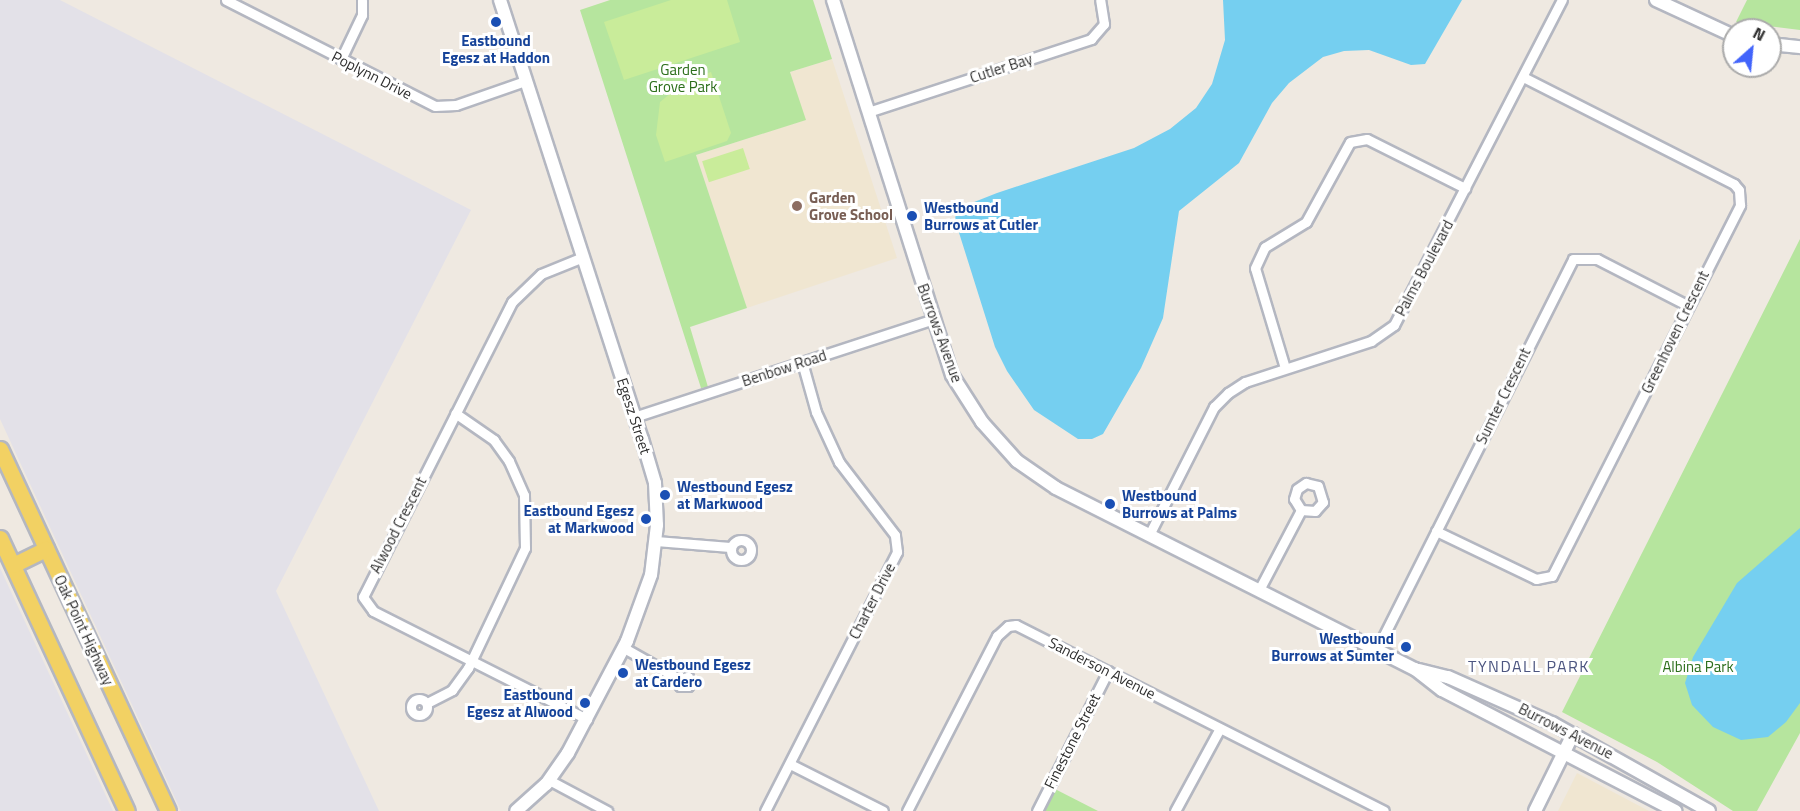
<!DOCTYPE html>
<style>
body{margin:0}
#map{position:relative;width:1800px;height:811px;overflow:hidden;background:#efe9e1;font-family:"Titillium Web",sans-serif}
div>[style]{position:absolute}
.industrial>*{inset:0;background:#e3e1e8}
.education>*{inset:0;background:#f0e6d1}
.green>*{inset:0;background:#b6e59e}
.pitch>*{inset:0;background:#c9ec9a;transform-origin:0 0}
.water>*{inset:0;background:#75cff0}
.roads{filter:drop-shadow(2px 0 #b4b7c1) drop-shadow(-2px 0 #b4b7c1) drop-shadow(0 2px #b4b7c1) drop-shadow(0 -2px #b4b7c1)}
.minor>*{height:9px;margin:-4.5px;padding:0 4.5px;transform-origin:4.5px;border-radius:4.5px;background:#fff}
.minor>.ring{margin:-4.5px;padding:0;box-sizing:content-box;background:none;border:9px solid #fff;border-radius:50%}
.tertiary>*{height:12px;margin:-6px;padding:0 6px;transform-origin:6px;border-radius:6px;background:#fff}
.primary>*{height:15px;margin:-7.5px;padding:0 7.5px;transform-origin:7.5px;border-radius:7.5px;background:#f2d163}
.dots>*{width:16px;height:16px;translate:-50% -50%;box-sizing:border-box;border:3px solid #fff;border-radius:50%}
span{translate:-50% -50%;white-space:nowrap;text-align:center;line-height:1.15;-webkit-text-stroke:6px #fff;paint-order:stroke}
.transit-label{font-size:15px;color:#164399;font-weight:700}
.left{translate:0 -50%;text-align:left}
.right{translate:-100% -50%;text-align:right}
.street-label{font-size:15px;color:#2e2e2e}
.park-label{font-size:15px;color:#2c6e1b}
.education-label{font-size:15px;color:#785e54;font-weight:700}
.neighbourhood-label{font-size:16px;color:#4d5680;letter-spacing:1.5px}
.north{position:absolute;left:1722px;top:18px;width:60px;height:60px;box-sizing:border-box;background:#fff;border:2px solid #ababab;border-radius:50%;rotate:27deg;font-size:16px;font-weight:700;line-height:24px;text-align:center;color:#2e2e2e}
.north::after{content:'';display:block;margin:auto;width:21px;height:27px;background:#4264fb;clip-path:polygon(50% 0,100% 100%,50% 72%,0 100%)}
</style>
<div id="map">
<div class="industrial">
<div style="clip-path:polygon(0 0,60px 0,471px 210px,276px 591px,379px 811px,181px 811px,0 419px)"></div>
<div style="clip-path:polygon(0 568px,113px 811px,0 811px)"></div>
</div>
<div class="education">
<div style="clip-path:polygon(832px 59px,897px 258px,747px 308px,696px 155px,805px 120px,790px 72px)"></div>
<div style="clip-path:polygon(1577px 773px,1649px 811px,1558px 811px)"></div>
</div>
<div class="green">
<div style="clip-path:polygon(610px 0,813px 0,832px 59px,790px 72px,806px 120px,696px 155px,747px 308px,690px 327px,708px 387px,701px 388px,580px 10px)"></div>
<div style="clip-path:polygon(1747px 0,1800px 0,1800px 30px,1736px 22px)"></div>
<div style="clip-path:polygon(1800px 239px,1800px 733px,1757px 811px,1733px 811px,1657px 762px,1562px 712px)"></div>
<div style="clip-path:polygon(1053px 788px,1098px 811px,1041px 811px)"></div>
</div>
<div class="pitch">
<div style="clip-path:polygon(671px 0,727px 0,740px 42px,624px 80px,604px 22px)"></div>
<div style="clip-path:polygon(711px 72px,731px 133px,727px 141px,665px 162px,656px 135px,660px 102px,687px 80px)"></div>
<div style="left:743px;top:148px;width:22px;height:43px;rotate:72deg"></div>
</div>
<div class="water">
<div style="clip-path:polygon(1223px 0,1462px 0,1425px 64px,1411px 65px,1369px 50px,1344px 51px,1323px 57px,1289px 83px,1272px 103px,1239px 163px,1179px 211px,1163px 318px,1141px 368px,1103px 434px,1092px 439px,1078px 439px,1034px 410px,1007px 371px,995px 347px,955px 220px,956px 213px,959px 208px,997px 193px,1134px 148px,1170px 129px,1196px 108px,1212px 84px,1225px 40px)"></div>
<div style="clip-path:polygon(1800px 528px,1800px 703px,1786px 722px,1768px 737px,1741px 740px,1713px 727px,1692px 705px,1685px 683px,1693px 657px,1737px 583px)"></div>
</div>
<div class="roads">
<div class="minor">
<div style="left:226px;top:0;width:234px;rotate:26.9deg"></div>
<div style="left:435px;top:106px;width:21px;rotate:-3deg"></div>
<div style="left:456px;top:105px;width:73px;rotate:-19.2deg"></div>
<div style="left:341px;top:59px;width:49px;rotate:-64.5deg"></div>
<div style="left:362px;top:15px;width:15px;rotate:-90deg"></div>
<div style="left:868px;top:112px;width:235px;rotate:-18.1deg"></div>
<div style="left:1091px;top:39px;width:20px;rotate:-49deg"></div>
<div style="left:1104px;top:24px;width:24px;rotate:-99deg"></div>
<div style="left:583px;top:257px;width:45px;rotate:158deg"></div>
<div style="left:541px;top:274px;width:40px;rotate:136deg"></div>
<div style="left:512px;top:302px;width:330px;rotate:116.8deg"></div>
<div style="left:363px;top:597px;width:17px;rotate:54deg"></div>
<div style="left:373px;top:611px;width:240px;rotate:26.8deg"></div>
<div style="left:1285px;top:368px;width:104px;rotate:-106.7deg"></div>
<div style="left:1255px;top:268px;width:23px;rotate:-65deg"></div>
<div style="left:1265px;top:247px;width:48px;rotate:-31.4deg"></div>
<div style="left:1306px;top:222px;width:91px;rotate:-61.2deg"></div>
<div style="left:1350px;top:142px;width:17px;rotate:-10deg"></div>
<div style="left:1367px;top:139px;width:110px;rotate:26.6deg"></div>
<div style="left:634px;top:417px;width:315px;rotate:-18.1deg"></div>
<div style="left:1436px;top:531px;width:111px;rotate:25.6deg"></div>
<div style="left:1536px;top:579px;width:16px;rotate:-11deg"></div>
<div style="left:1552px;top:576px;width:416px;rotate:-63.1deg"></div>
<div style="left:1740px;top:205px;width:15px;rotate:-94deg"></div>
<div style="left:1739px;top:190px;width:8px;rotate:-130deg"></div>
<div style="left:1734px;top:184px;width:237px;rotate:-153.1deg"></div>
<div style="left:1149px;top:535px;width:144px;rotate:-63.1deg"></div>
<div style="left:1214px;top:407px;width:20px;rotate:-45deg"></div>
<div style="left:1228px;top:393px;width:20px;rotate:-33deg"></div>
<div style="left:1245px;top:382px;width:133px;rotate:-18deg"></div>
<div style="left:1371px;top:341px;width:28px;rotate:-35deg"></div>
<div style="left:1394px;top:325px;width:366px;rotate:-62.7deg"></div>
<div class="ring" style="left:731px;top:540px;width:11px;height:11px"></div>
<div style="left:656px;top:541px;width:74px;rotate:4.6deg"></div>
<div style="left:1259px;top:590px;width:90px;rotate:-62.3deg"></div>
<div style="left:1301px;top:510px;width:13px;rotate:-122deg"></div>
<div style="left:1294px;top:499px;width:10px;rotate:-73deg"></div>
<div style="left:1297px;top:489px;width:11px;rotate:-34deg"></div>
<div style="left:1306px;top:483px;width:12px;rotate:14deg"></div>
<div style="left:1318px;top:486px;width:17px;rotate:73deg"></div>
<div style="left:1323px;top:502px;width:12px;rotate:132deg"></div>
<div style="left:1315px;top:511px;width:14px;rotate:-176deg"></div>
<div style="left:624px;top:648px;width:63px;rotate:29.4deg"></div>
<div style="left:679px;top:679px;width:7px;rotate:82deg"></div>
<div style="left:680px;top:686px;width:8px"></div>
<div style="left:688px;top:686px;width:9px;rotate:-90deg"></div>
<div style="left:688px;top:677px;width:9px;rotate:167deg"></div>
<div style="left:1377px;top:649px;width:436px;rotate:-63.3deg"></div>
<div style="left:1573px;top:259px;width:24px"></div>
<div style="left:1597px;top:259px;width:103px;rotate:27.1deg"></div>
<div class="ring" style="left:411px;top:699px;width:7px;height:7px"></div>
<div style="left:427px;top:703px;width:28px;rotate:-27deg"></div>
<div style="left:452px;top:690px;width:27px;rotate:-54deg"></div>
<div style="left:468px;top:668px;width:133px;rotate:-64.6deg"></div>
<div style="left:525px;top:548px;width:53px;rotate:-91.1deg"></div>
<div style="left:524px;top:495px;width:37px;rotate:-114deg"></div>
<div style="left:509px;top:461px;width:26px;rotate:-126deg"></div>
<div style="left:494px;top:440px;width:47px;rotate:-145.3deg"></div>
<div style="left:790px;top:764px;width:104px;rotate:26.8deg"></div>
<div style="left:549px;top:780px;width:66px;rotate:28.1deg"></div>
<div style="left:765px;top:811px;width:291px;rotate:-63deg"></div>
<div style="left:897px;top:552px;width:17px;rotate:-97deg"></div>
<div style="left:895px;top:535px;width:92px;rotate:-127.5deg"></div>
<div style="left:839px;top:462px;width:55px;rotate:-114.7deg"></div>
<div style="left:816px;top:412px;width:52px;rotate:-105.6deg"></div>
<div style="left:907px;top:811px;width:197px;rotate:-62.8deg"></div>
<div style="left:997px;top:636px;width:15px;rotate:-42deg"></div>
<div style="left:1008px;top:626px;width:8px;rotate:-7deg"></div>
<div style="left:1016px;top:625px;width:412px;rotate:26.8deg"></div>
<div style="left:1037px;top:811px;width:157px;rotate:-63.1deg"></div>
<div style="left:1175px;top:811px;width:94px;rotate:-61.5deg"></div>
</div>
<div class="tertiary">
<div style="left:500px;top:0;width:461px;rotate:72.1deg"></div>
<div style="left:642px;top:439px;width:46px;rotate:73.5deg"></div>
<div style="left:655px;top:483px;width:42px;rotate:87.3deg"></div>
<div style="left:657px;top:525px;width:50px;rotate:96.8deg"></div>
<div style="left:651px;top:575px;width:70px;rotate:110deg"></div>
<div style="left:627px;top:641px;width:127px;rotate:117.8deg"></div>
<div style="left:568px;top:753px;width:38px;rotate:125deg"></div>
<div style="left:546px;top:784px;width:40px;rotate:138deg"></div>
<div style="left:833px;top:0;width:393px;rotate:72.4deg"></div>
<div style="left:952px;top:375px;width:56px;rotate:57.4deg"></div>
<div style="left:982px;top:422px;width:52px;rotate:48.1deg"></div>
<div style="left:1017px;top:461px;width:47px;rotate:34.7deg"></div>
<div style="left:1056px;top:488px;width:402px;rotate:26.8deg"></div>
<div style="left:1415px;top:669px;width:34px;rotate:38deg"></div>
<div style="left:1442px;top:690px;width:263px;rotate:27.4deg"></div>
<div style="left:1656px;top:0;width:86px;rotate:24.8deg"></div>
<div style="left:1770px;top:44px;width:30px;rotate:6deg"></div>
<div style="left:1419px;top:670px;width:30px;rotate:14deg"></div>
<div style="left:1448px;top:677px;width:114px;rotate:23.9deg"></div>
<div style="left:1552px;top:723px;width:180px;rotate:29.3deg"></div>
<div style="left:1535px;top:811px;width:86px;rotate:-63.7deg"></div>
</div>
<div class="primary">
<div style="left:0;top:449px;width:399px;rotate:65.1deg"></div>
<div style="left:0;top:538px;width:301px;rotate:65.1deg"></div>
<div style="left:13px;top:565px;width:37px;rotate:-26deg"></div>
</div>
</div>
<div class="dots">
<div style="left:496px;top:22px;background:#1a4fb4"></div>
<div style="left:797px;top:206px;background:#8d6e63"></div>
<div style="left:912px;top:216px;background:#1a4fb4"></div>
<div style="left:665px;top:495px;background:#1a4fb4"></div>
<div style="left:1110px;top:504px;background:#1a4fb4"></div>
<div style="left:646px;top:519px;background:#1a4fb4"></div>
<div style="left:1406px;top:647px;background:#1a4fb4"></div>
<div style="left:623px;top:673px;background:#1a4fb4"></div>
<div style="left:585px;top:703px;background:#1a4fb4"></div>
</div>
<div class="transit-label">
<span style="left:496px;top:49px">Eastbound<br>Egesz at Haddon</span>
<span class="left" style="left:924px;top:216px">Westbound<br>Burrows at Cutler</span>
<span class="left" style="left:677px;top:495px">Westbound Egesz<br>at Markwood</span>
<span class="left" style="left:1122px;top:504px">Westbound<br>Burrows at Palms</span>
<span class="right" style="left:634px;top:519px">Eastbound Egesz<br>at Markwood</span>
<span class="right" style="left:1394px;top:647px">Westbound<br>Burrows at Sumter</span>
<span class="left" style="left:635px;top:673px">Westbound Egesz<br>at Cardero</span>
<span class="right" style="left:573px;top:703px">Eastbound<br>Egesz at Alwood</span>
</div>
<div class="street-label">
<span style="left:1001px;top:68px;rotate:-18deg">Cutler Bay</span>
<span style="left:372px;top:75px;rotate:27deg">Poplynn Drive</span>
<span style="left:1424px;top:268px;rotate:-62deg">Palms Boulevard</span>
<span style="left:1675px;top:332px;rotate:-64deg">Greenhoven Crescent</span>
<span style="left:940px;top:333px;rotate:70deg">Burrows Avenue</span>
<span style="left:784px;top:368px;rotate:-18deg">Benbow Road</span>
<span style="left:1503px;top:396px;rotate:-64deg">Sumter Crescent</span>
<span style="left:634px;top:416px;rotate:72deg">Egesz Street</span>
<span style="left:398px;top:525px;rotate:-63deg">Alwood Crescent</span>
<span style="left:872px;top:601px;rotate:-63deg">Charter Drive</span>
<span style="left:84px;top:630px;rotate:65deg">Oak Point Highway</span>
<span style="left:1102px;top:668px;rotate:27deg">Sanderson Avenue</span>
<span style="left:1566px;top:731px;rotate:27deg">Burrows Avenue</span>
<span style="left:1072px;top:741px;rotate:-63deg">Finestone Street</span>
</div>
<div class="park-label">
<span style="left:683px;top:78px">Garden<br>Grove Park</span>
<span style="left:1698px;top:667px">Albina Park</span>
</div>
<div class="education-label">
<span class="left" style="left:809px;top:206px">Garden<br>Grove School</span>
</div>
<div class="neighbourhood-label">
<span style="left:1529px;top:666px">TYNDALL PARK</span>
</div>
<div class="north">N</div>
</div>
